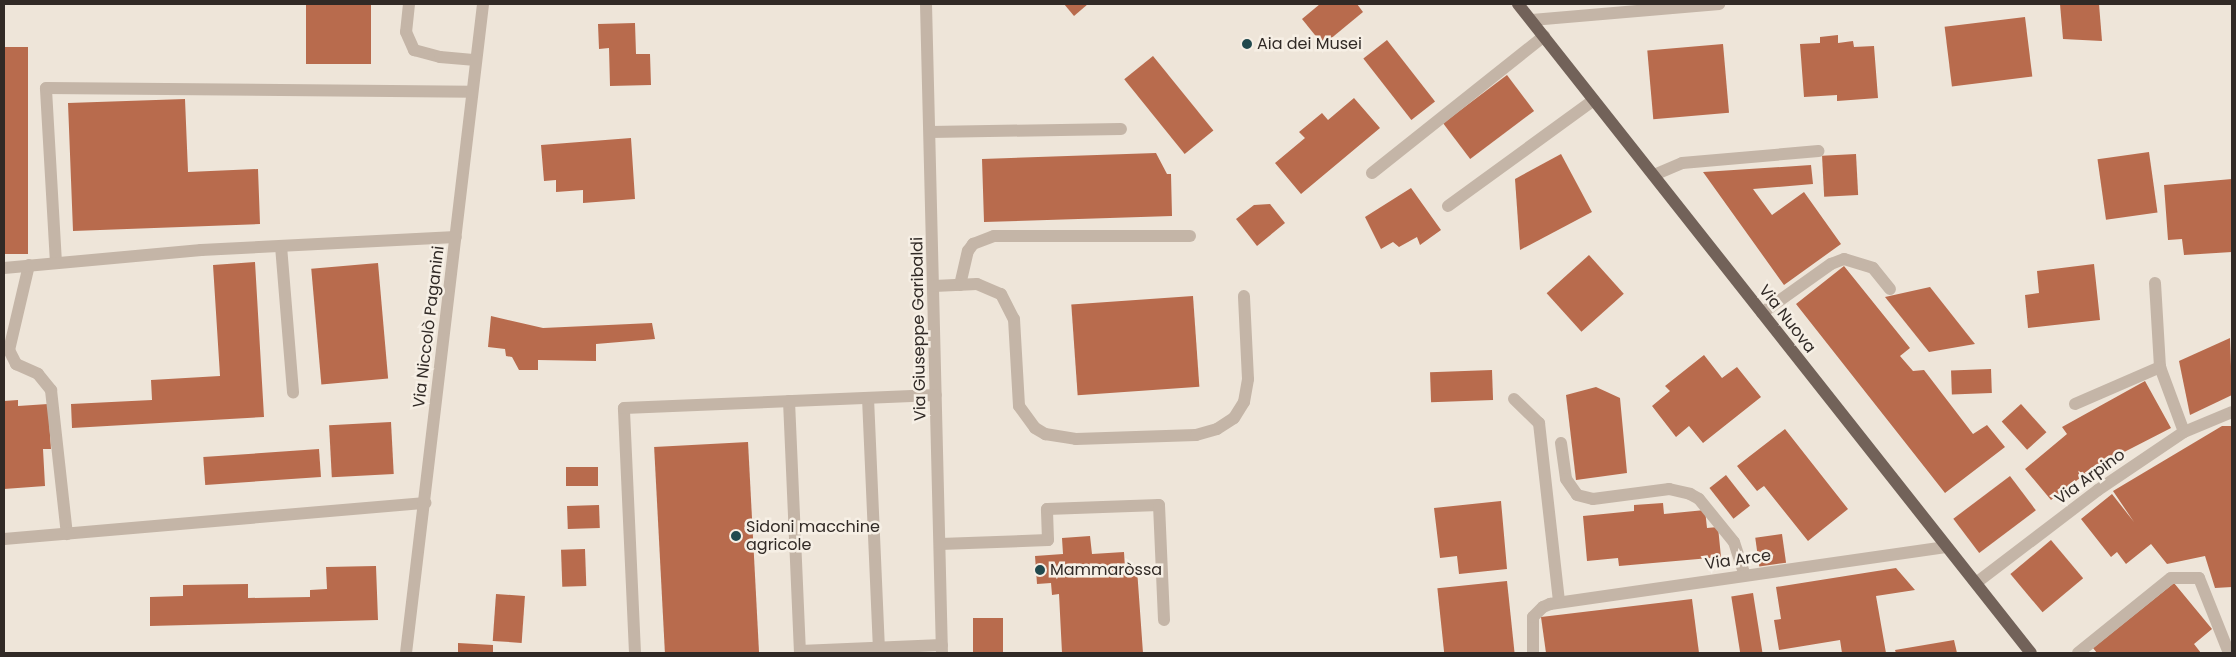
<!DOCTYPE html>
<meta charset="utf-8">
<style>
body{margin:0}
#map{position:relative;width:2236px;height:657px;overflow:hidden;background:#eee5d9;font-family:Poppins,sans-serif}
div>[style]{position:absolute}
.building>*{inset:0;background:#b86b4d;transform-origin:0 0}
.minor>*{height:12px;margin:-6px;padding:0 6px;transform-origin:6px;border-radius:6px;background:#c4b5a7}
.major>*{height:12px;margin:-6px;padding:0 6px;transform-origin:6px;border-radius:6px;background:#726259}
.dots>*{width:14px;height:14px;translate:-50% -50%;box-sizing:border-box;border:2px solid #f6efe5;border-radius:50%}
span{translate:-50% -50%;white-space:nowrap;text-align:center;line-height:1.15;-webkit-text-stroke:5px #f6efe5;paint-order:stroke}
.poi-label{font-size:16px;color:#312a26}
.left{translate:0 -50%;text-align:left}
.street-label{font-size:16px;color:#312a26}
.frame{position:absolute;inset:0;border:5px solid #312a26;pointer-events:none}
</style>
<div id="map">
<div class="building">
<div style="left:306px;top:4px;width:65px;height:60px"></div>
<div style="clip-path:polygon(1064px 4px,1088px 4px,1074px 16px)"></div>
<div style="clip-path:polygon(1320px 4px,1357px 4px,1363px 12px,1323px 45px,1302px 19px)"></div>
<div style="clip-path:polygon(2060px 4px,2099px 4px,2102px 41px,2063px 39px)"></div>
<div style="left:2025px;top:17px;width:60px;height:81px;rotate:83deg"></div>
<div style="clip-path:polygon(635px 23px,636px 54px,650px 54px,651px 85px,610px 86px,609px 48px,599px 49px,598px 24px)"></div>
<div style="clip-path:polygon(1838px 35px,1838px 43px,1853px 41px,1854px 47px,1874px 46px,1878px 98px,1837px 101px,1837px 95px,1804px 97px,1800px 44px,1820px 43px,1820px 37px)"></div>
<div style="left:1387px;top:40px;width:78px;height:30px;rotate:52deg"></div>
<div style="left:1723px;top:44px;width:69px;height:76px;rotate:85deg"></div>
<div style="left:4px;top:47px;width:24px;height:207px"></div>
<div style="left:1153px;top:56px;width:96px;height:37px;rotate:51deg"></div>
<div style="left:1507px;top:75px;width:45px;height:80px;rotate:53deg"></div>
<div style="clip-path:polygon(1354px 98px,1380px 128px,1301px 194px,1275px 163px,1305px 138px,1299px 132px,1322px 113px,1328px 120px)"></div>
<div style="clip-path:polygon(185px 99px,188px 172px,258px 169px,260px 224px,73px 231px,68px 103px)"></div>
<div style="clip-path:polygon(631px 138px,635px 199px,583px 203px,583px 190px,556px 192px,556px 180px,544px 181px,541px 145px)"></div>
<div style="left:2149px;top:152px;width:61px;height:52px;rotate:82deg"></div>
<div style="clip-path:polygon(1156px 153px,1167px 174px,1171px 174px,1172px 216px,984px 222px,982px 159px)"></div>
<div style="clip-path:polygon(1561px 154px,1592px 212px,1520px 250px,1515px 179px)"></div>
<div style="left:1856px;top:154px;width:41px;height:34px;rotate:87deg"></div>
<div style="clip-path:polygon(1811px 165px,1813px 184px,1753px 189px,1772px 215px,1804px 192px,1841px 244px,1784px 285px,1703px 172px)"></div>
<div style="clip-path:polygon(2232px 179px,2232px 252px,2184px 255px,2182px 239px,2168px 240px,2164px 185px)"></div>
<div style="clip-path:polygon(1411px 188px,1441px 230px,1420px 245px,1417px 237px,1399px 247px,1393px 242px,1381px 249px,1365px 217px)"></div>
<div style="clip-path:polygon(1270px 204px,1285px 223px,1257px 246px,1236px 219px,1254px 205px)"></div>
<div style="left:1589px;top:255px;width:52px;height:57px;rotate:48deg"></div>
<div style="clip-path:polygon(255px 262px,264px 417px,72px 428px,71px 404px,152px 400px,151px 380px,220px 376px,213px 265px)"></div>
<div style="left:378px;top:263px;width:116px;height:67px;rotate:85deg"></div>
<div style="clip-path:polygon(2094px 264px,2100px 320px,2028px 328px,2025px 295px,2039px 293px,2037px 271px)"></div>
<div style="clip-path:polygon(1844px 266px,1910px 348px,1900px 356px,1913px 371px,1924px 370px,1973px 434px,1987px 425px,2005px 447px,1945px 493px,1796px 304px)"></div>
<div style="clip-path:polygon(1930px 287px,1975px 344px,1929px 352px,1885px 297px)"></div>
<div style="left:1193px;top:296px;width:91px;height:122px;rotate:86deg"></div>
<div style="clip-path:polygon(491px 316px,543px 328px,652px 323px,655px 339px,596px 344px,596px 361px,538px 360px,538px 370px,519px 370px,512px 357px,506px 356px,505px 349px,488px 347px)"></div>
<div style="clip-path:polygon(2230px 338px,2232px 395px,2190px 415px,2179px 361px)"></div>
<div style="clip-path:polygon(1704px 355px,1722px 378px,1737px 367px,1761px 397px,1703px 443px,1689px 426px,1676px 437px,1652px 406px,1670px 391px,1665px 386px)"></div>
<div style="left:1991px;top:369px;width:24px;height:40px;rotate:88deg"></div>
<div style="left:1492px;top:370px;width:30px;height:62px;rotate:88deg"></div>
<div style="clip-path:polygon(2145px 381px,2171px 428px,2093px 468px,2051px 500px,2025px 469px,2067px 434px,2062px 427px)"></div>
<div style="clip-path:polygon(1596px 387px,1620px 398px,1627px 473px,1576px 480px,1566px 395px)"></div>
<div style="clip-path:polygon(18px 400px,18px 406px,48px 404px,51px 449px,43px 449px,45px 486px,4px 489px,4px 401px)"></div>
<div style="left:2021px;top:404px;width:38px;height:26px;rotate:48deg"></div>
<div style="left:391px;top:422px;width:52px;height:62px;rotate:87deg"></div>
<div style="clip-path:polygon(2222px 426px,2232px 426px,2232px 587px,2215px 588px,2205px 556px,2167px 564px,2151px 544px,2126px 564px,2117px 552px,2111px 557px,2081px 519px,2112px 494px,2134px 522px,2113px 491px)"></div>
<div style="clip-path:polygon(1785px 429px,1848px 509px,1808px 541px,1764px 486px,1757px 491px,1737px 466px)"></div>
<div style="left:748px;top:442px;width:211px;height:94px;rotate:87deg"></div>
<div style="left:319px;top:449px;width:28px;height:116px;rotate:86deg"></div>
<div style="left:598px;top:467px;width:19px;height:32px;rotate:90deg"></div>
<div style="left:1726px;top:475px;width:39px;height:21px;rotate:52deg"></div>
<div style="left:2010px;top:476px;width:43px;height:71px;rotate:53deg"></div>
<div style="clip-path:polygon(1501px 501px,1507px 569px,1459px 574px,1457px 556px,1440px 558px,1434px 508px)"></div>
<div style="clip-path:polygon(1663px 503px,1664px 514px,1705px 510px,1707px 528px,1718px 527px,1721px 557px,1619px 566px,1618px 558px,1587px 561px,1583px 516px,1634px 511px,1634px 505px)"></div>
<div style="left:599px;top:505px;width:23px;height:32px;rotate:88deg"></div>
<div style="left:1782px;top:534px;width:29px;height:27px;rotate:82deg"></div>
<div style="clip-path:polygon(1090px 536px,1092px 554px,1124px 552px,1125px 569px,1137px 569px,1143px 653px,1062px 653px,1059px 594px,1052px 595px,1051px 583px,1037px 584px,1035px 556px,1063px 554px,1062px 538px)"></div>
<div style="left:2051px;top:540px;width:50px;height:53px;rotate:50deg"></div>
<div style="left:585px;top:549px;width:37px;height:24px;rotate:88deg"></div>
<div style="clip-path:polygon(376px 566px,378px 620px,150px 626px,150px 597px,183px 596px,183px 585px,248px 584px,248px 598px,310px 597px,310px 590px,327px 589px,326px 567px)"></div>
<div style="clip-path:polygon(1896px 568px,1915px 590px,1876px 596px,1886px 653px,1842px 653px,1840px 640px,1779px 650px,1774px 620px,1781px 619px,1776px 587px)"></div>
<div style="left:1507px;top:581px;width:72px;height:70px;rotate:84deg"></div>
<div style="clip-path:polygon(2174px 583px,2212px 629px,2194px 644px,2201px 653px,2097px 653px,2093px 648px)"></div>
<div style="left:1753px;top:593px;width:61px;height:22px;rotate:81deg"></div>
<div style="left:496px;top:594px;width:29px;height:47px;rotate:4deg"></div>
<div style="clip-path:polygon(1692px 599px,1699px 653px,1546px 653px,1541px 617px)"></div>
<div style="left:973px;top:618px;width:30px;height:35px"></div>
<div style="clip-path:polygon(1954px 640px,1957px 653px,1896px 653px,1895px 650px)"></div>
<div style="clip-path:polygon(458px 643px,493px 645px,493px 653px,458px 653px)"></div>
</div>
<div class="minor">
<div style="left:409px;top:4px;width:28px;rotate:96deg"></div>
<div style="left:406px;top:32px;width:20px;rotate:66deg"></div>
<div style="left:414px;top:50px;width:27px;rotate:15deg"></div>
<div style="left:440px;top:57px;width:36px;rotate:5deg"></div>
<div style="left:926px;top:4px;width:649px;rotate:88.59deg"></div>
<div style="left:1532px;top:20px;width:188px;rotate:-4.9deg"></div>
<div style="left:930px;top:132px;width:191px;rotate:-0.9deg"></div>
<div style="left:1372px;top:173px;width:220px;rotate:-38.5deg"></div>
<div style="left:1654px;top:175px;width:30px;rotate:-23deg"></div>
<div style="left:1682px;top:163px;width:137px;rotate:-5deg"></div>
<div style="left:1448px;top:206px;width:180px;rotate:-36deg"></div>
<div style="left:281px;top:246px;width:147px;rotate:85.3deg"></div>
<div style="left:56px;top:263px;width:175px;rotate:-93.3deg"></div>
<div style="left:46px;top:88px;width:426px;rotate:0.5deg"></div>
<div style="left:29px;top:265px;width:87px;rotate:103.2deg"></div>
<div style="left:9px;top:350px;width:16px;rotate:63deg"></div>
<div style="left:16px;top:364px;width:24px;rotate:24deg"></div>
<div style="left:38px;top:374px;width:21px;rotate:51deg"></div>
<div style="left:51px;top:390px;width:145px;rotate:83.7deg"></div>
<div style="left:4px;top:268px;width:198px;rotate:-5.2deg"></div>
<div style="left:201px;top:250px;width:255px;rotate:-2.9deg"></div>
<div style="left:2155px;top:283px;width:84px;rotate:86.6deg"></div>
<div style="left:2160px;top:367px;width:69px;rotate:69.7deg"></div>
<div style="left:960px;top:285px;width:35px;rotate:-77deg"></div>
<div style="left:968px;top:251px;width:9px;rotate:-54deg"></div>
<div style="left:973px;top:244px;width:22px;rotate:-21deg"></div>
<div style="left:994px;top:236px;width:196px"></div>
<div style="left:934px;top:286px;width:43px;rotate:-2.7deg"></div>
<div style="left:977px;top:284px;width:26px;rotate:23deg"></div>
<div style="left:1001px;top:294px;width:28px;rotate:63deg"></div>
<div style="left:1014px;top:319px;width:87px;rotate:86.7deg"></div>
<div style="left:1019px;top:406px;width:27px;rotate:54deg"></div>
<div style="left:1035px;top:428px;width:12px;rotate:31deg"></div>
<div style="left:1045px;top:434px;width:31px;rotate:9deg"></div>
<div style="left:1076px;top:439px;width:120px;rotate:-1.9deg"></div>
<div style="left:1196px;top:435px;width:22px;rotate:-16deg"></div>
<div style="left:1217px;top:429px;width:20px;rotate:-33deg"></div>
<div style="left:1234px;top:418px;width:19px;rotate:-58deg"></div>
<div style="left:1244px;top:402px;width:23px;rotate:-80deg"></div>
<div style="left:1248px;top:379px;width:83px;rotate:-92.8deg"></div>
<div style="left:1762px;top:313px;width:85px;rotate:-35.4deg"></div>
<div style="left:1831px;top:264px;width:14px;rotate:-21deg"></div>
<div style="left:1844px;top:259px;width:30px;rotate:17deg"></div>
<div style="left:1873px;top:268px;width:27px;rotate:51deg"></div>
<div style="left:868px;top:398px;width:249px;rotate:87.5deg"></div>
<div style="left:1514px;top:399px;width:35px;rotate:44deg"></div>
<div style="left:1539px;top:423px;width:180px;rotate:83.6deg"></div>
<div style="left:789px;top:401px;width:252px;rotate:87.5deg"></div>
<div style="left:2075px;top:404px;width:93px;rotate:-23.5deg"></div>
<div style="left:1561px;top:443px;width:36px;rotate:82deg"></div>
<div style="left:1566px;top:479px;width:19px;rotate:55deg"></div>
<div style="left:1577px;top:495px;width:16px;rotate:14deg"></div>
<div style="left:1593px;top:499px;width:77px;rotate:-7.5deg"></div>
<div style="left:1669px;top:489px;width:22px;rotate:13deg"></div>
<div style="left:1690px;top:494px;width:10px;rotate:29deg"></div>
<div style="left:1699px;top:499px;width:55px;rotate:50.9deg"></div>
<div style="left:1734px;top:542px;width:35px;rotate:72deg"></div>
<div style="left:4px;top:539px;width:423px;rotate:-4.9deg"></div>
<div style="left:940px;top:544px;width:108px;rotate:-2.1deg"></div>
<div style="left:1048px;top:540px;width:31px;rotate:-92deg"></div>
<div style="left:1047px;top:509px;width:112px;rotate:-2deg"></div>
<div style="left:1159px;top:505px;width:115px;rotate:87.5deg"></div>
<div style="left:1976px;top:583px;width:153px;rotate:-37.3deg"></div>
<div style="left:2098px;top:490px;width:104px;rotate:-34deg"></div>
<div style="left:2184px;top:432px;width:52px;rotate:-22.6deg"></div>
<div style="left:800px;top:651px;width:142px;rotate:-2.4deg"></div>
<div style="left:406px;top:653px;width:654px;rotate:-83.23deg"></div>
<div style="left:635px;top:653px;width:245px;rotate:-92.6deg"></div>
<div style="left:624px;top:408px;width:312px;rotate:-2.4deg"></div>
<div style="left:1533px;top:653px;width:36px;rotate:-90deg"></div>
<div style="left:1533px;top:617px;width:14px;rotate:-45deg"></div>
<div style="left:1543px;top:607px;width:8px;rotate:-23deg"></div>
<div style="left:1550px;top:604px;width:400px;rotate:-8.2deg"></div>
<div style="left:2078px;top:653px;width:119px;rotate:-38.9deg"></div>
<div style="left:2171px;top:578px;width:28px"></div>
<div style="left:2199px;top:578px;width:81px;rotate:68.2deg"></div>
</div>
<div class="major">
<div style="left:1518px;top:4px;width:827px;rotate:51.68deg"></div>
</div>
<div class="dots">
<div style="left:1247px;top:44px;background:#21494e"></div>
<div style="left:736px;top:536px;background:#21494e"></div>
<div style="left:1040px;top:570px;background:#21494e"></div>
</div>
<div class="poi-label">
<span class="left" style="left:1257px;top:44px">Aia dei Musei</span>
<span class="left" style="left:746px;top:536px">Sidoni macchine<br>agricole</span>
<span class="left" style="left:1050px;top:570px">Mammaròssa</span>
</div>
<div class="street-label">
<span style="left:1787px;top:319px;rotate:52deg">Via Nuova</span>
<span style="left:429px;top:327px;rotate:-83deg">Via Niccolò Paganini</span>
<span style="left:919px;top:329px;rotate:-91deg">Via Giuseppe Garibaldi</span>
<span style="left:2090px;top:477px;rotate:-36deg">Via Arpino</span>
<span style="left:1738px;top:560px;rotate:-8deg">Via Arce</span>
</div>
<div class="frame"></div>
</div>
